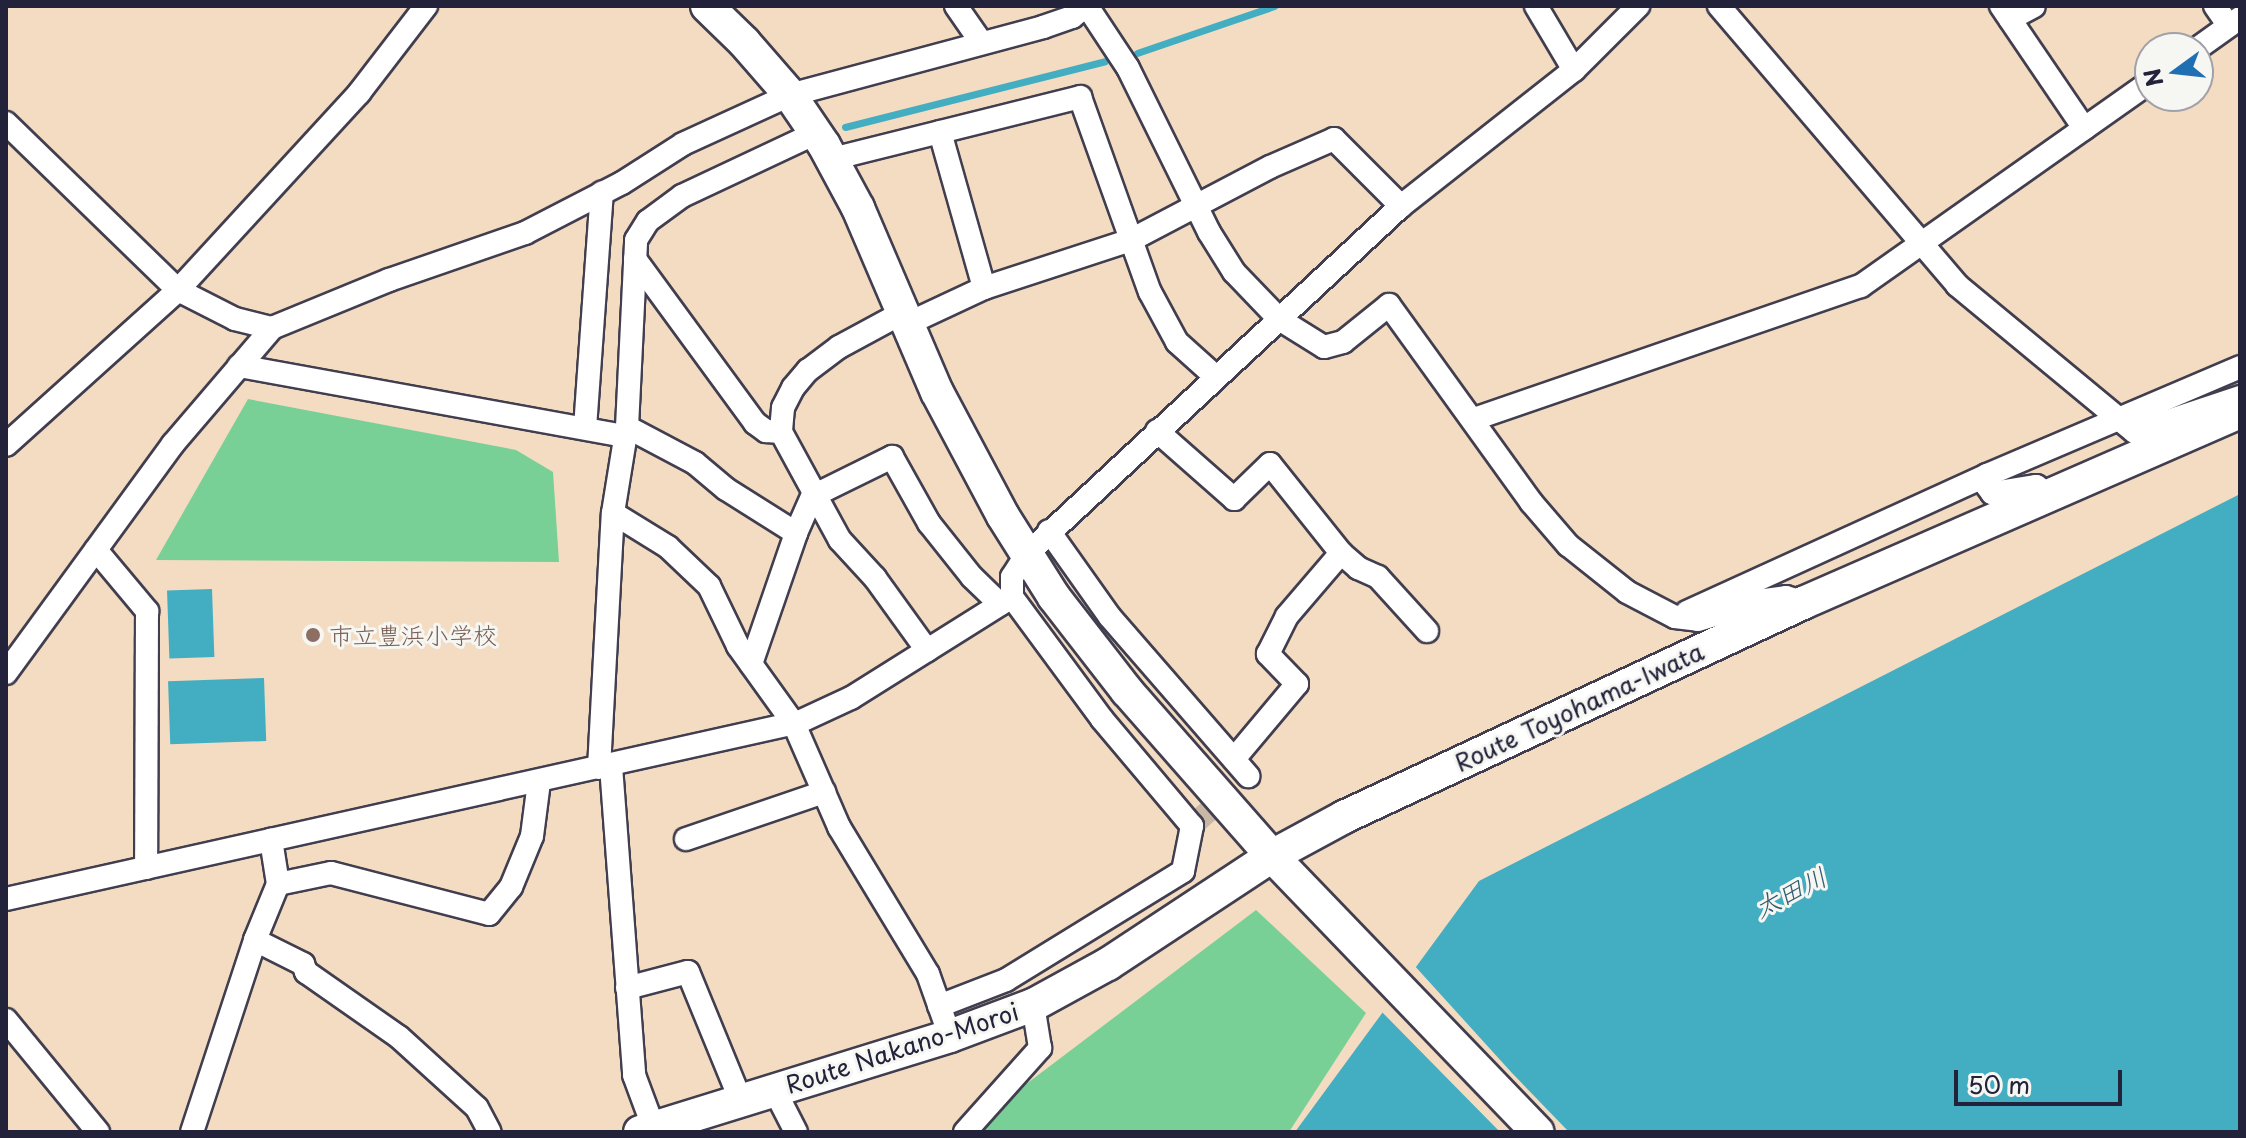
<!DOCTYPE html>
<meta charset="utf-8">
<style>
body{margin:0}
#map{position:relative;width:2246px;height:1138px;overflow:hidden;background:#f3dcc1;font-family:"Playpen Sans","Klee One",sans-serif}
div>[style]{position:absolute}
.green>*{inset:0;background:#79d096}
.water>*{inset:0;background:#43adc2;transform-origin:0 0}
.pier>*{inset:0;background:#f3dcc1}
.stream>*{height:7px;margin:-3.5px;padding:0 3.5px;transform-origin:3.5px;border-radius:3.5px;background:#43adc2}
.street-tunnel>*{height:22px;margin-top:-11px;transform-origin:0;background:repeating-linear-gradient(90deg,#c9b7a6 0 22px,transparent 0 33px)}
.roads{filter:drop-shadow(2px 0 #413e4f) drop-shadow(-2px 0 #413e4f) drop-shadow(0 2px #413e4f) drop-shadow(0 -2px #413e4f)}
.street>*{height:22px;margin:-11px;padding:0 11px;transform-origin:11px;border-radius:11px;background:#fff}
.secondary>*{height:32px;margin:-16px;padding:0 16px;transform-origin:16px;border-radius:16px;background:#fff}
.dots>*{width:22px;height:22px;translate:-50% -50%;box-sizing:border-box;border:4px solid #f6f6f2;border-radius:50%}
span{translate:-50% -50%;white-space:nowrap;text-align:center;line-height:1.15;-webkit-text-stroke:6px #f6f6f2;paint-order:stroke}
.education-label{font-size:24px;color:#785e54}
.left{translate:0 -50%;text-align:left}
.street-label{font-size:24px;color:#22223b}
.water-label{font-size:26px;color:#2f5a71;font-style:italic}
.frame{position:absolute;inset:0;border:8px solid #22223b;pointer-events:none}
.north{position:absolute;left:2134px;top:32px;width:80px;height:80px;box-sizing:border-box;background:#f6f6f2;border:2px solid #a1a1a9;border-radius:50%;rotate:255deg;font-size:22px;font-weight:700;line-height:32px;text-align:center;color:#22223b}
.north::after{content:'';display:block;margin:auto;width:28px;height:36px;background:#1f6fb2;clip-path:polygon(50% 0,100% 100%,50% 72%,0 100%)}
.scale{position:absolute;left:1954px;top:1070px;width:168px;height:36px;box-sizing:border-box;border:4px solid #22223b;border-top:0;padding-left:10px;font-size:24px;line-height:28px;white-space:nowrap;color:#22223b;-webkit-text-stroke:6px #f6f6f2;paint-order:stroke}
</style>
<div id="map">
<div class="green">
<div style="clip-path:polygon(248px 399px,516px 450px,553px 472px,559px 562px,156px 560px)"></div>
<div style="clip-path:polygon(1256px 910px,1366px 1013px,1289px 1132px,963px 1132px)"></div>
</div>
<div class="water">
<div style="clip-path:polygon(2240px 494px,2240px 1132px,1295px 1132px,1479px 881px)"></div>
<div style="left:212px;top:589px;width:68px;height:45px;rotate:88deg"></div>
<div style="left:264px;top:678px;width:63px;height:96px;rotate:88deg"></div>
</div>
<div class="pier">
<div style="clip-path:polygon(1413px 964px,1512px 1073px,1569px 1132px,1500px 1132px,1380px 1010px)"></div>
</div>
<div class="stream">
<div style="left:1137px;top:53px;width:145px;rotate:-18.9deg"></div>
<div style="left:845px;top:127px;width:268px;rotate:-14.2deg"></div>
</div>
<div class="street-tunnel">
<div style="left:1192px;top:826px;width:75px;rotate:-41.8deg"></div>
</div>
<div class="roads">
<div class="street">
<div style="left:956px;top:6px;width:44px;rotate:55.2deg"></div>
<div style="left:1087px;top:6px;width:74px;rotate:56.5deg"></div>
<div style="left:1128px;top:68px;width:183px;rotate:63.7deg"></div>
<div style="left:1209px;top:232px;width:47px;rotate:58deg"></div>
<div style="left:1234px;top:272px;width:65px;rotate:46.2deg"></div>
<div style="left:1279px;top:319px;width:53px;rotate:31.9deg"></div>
<div style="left:1324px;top:347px;width:20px;rotate:-15deg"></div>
<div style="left:1343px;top:342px;width:59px;rotate:-38.8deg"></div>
<div style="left:1389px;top:305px;width:243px;rotate:54.2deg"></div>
<div style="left:1531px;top:502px;width:57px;rotate:49.3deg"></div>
<div style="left:1568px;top:545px;width:75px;rotate:38.5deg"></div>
<div style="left:1627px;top:592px;width:54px;rotate:27.5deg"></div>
<div style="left:1675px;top:617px;width:23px;rotate:7deg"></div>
<div style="left:1698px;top:620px;width:70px;rotate:-16.6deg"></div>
<div style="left:1765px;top:600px;width:21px;rotate:-8deg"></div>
<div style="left:1786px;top:597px;width:17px;rotate:17deg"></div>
<div style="left:1536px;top:6px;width:74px;rotate:59.3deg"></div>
<div style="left:1719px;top:6px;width:367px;rotate:49.5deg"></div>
<div style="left:1957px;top:285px;width:231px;rotate:39.6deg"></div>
<div style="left:2135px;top:432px;width:111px;rotate:-18.4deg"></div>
<div style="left:2001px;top:6px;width:148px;rotate:55.8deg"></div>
<div style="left:2215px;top:6px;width:24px;rotate:55deg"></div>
<div style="left:2010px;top:19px;width:27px;rotate:-28deg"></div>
<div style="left:2198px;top:48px;width:52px;rotate:-35.5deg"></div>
<div style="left:6px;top:123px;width:240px;rotate:44.2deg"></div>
<div style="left:178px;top:290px;width:64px;rotate:27deg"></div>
<div style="left:235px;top:319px;width:38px;rotate:14deg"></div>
<div style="left:940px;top:132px;width:162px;rotate:74.2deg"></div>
<div style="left:832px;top:159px;width:256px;rotate:-14deg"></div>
<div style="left:1080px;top:97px;width:207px;rotate:70.3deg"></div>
<div style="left:1150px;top:292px;width:57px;rotate:61.6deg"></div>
<div style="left:1177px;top:342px;width:52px;rotate:41.9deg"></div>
<div style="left:635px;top:259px;width:203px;rotate:53.8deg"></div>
<div style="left:755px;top:423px;width:14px;rotate:36deg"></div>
<div style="left:766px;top:431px;width:15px;rotate:4deg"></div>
<div style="left:902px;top:313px;width:72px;rotate:151.6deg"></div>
<div style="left:839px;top:347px;width:39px;rotate:143deg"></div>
<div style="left:808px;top:370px;width:23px;rotate:130deg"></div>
<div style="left:793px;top:388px;width:22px;rotate:117deg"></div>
<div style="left:783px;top:408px;width:24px;rotate:95deg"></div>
<div style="left:781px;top:432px;width:123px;rotate:61.4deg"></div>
<div style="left:840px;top:540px;width:52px;rotate:47.4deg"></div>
<div style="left:875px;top:578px;width:89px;rotate:54.2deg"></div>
<div style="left:907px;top:324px;width:85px;rotate:-25.1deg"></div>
<div style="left:984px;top:288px;width:155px;rotate:-18.1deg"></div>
<div style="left:1131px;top:240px;width:157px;rotate:-27.7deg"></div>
<div style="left:1270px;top:167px;width:70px;rotate:-23.6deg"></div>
<div style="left:1334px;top:139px;width:95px;rotate:45deg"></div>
<div style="left:239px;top:366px;width:393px;rotate:10.3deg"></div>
<div style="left:1474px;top:419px;width:409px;rotate:-19deg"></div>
<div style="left:1861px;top:286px;width:354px;rotate:-35.2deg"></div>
<div style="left:627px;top:427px;width:77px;rotate:27.9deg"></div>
<div style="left:695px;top:463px;width:40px;rotate:40deg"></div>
<div style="left:726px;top:489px;width:83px;rotate:32.2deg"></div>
<div style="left:585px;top:428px;width:236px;rotate:-85.9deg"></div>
<div style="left:1157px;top:431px;width:103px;rotate:41.4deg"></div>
<div style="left:1234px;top:499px;width:50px;rotate:-44.2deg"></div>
<div style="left:1270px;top:464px;width:114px;rotate:51.4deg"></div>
<div style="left:1341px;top:553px;width:23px;rotate:41deg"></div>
<div style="left:1358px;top:568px;width:22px;rotate:24deg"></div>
<div style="left:1378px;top:577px;width:73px;rotate:47.8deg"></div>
<div style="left:6px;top:445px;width:232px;rotate:-42deg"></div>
<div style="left:178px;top:290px;width:268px;rotate:-47.4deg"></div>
<div style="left:359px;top:93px;width:110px;rotate:-52.4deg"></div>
<div style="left:1987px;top:475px;width:11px;rotate:90deg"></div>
<div style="left:1987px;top:486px;width:9px;rotate:54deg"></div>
<div style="left:1992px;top:493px;width:45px;rotate:-9deg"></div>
<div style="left:2036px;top:486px;width:16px;rotate:35deg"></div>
<div style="left:817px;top:494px;width:84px;rotate:-26.3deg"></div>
<div style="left:892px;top:457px;width:76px;rotate:60.7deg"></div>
<div style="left:929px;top:523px;width:69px;rotate:51.5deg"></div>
<div style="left:972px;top:577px;width:39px;rotate:44deg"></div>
<div style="left:613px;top:513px;width:65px;rotate:31.7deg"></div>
<div style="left:668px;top:547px;width:57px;rotate:43.6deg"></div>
<div style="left:709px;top:586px;width:67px;rotate:64.2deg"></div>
<div style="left:738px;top:646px;width:96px;rotate:54.3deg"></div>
<div style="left:794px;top:724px;width:112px;rotate:66.4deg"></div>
<div style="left:839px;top:827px;width:172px;rotate:58.8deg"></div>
<div style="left:928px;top:974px;width:66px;rotate:70.5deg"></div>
<div style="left:1049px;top:531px;width:105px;rotate:54.7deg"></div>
<div style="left:1110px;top:617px;width:211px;rotate:49deg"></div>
<div style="left:96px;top:550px;width:80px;rotate:50.1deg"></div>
<div style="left:147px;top:611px;width:257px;rotate:90.2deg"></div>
<div style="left:1687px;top:612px;width:330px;rotate:-24.5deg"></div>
<div style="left:1987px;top:475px;width:275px;rotate:-23.1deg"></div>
<div style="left:751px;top:664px;width:139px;rotate:-71deg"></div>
<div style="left:796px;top:533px;width:47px;rotate:-66.2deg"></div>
<div style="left:6px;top:673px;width:283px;rotate:-53.9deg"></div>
<div style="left:173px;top:444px;width:153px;rotate:-49.5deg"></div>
<div style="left:272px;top:328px;width:126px;rotate:-22.3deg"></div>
<div style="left:389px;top:280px;width:144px;rotate:-19.1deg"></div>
<div style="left:525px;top:233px;width:109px;rotate:-27.3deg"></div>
<div style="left:622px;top:183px;width:72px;rotate:-32.6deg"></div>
<div style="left:683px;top:144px;width:118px;rotate:-24.6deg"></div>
<div style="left:790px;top:95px;width:262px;rotate:-15deg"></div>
<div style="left:1043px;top:27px;width:31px;rotate:-19deg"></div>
<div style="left:1072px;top:17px;width:18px;rotate:-38deg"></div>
<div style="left:1234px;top:759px;width:98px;rotate:-50deg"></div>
<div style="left:1297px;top:684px;width:42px;rotate:-134deg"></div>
<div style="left:1268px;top:654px;width:42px;rotate:-63.4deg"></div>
<div style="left:1287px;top:616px;width:83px;rotate:-49.4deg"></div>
<div style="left:611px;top:766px;width:310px;rotate:85.7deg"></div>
<div style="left:634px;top:1075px;width:54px;rotate:69.6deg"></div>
<div style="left:599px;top:768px;width:255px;rotate:-86.9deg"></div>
<div style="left:613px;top:513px;width:87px;rotate:-80.8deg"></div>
<div style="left:627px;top:427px;width:187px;rotate:-87.2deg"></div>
<div style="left:636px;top:240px;width:22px;rotate:-58deg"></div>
<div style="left:648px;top:221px;width:42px;rotate:-36.3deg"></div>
<div style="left:682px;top:196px;width:148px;rotate:-25.2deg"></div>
<div style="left:686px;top:839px;width:146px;rotate:-18.8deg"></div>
<div style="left:278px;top:884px;width:54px;rotate:-11.7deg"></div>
<div style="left:331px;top:873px;width:163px;rotate:14.5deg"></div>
<div style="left:489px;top:914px;width:35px;rotate:-51deg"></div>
<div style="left:511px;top:887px;width:55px;rotate:-67.6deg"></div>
<div style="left:532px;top:836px;width:54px;rotate:-82.6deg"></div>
<div style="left:6px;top:899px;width:813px;rotate:-12.58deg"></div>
<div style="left:799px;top:722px;width:57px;rotate:-24.8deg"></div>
<div style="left:851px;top:698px;width:190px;rotate:-32.1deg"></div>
<div style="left:255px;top:940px;width:54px;rotate:26.6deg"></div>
<div style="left:303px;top:964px;width:9px;rotate:69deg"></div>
<div style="left:306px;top:972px;width:113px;rotate:35deg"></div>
<div style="left:399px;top:1037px;width:105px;rotate:42.3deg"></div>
<div style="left:477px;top:1108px;width:27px;rotate:62deg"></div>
<div style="left:627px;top:988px;width:63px;rotate:-14.7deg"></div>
<div style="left:688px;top:972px;width:137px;rotate:67.7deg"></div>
<div style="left:939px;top:1006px;width:72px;rotate:-21.2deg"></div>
<div style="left:1006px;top:980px;width:208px;rotate:-31.6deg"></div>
<div style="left:1183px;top:871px;width:46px;rotate:-78.7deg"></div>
<div style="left:1192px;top:826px;width:140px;rotate:-130.1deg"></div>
<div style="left:1102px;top:719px;width:152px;rotate:-126.4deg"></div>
<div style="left:1012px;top:597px;width:20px;rotate:-90deg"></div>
<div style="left:1012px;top:577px;width:27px;rotate:-57deg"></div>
<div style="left:1027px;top:554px;width:511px;rotate:-42.94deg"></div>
<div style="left:1401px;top:206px;width:220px;rotate:-38.2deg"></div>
<div style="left:1574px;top:70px;width:91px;rotate:-45deg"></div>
<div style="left:6px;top:1020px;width:145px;rotate:50.6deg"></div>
<div style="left:774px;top:1089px;width:48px;rotate:62.9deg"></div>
<div style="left:192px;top:1132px;width:202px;rotate:-71.8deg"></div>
<div style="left:255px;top:940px;width:61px;rotate:-67.7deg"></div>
<div style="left:278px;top:884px;width:45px;rotate:-99deg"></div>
<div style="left:965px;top:1132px;width:113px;rotate:-48.2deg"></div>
<div style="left:1040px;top:1048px;width:44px;rotate:-99.2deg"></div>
</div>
<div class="secondary">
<div style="left:707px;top:6px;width:52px;rotate:44.2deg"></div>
<div style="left:744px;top:42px;width:70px;rotate:49deg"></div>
<div style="left:790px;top:95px;width:60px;rotate:55.8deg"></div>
<div style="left:824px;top:145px;width:72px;rotate:61.6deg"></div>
<div style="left:858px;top:208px;width:200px;rotate:66.8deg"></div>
<div style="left:937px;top:392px;width:140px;rotate:62deg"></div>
<div style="left:1003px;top:516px;width:96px;rotate:57.8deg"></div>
<div style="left:1054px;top:597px;width:119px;rotate:52.2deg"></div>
<div style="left:1127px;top:691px;width:220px;rotate:48.7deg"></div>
<div style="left:1272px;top:856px;width:383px;rotate:46.1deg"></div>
<div style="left:640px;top:1132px;width:325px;rotate:-17.2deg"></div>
<div style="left:950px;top:1036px;width:89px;rotate:-20.5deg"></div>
<div style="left:1033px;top:1005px;width:85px;rotate:-28.7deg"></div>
<div style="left:1108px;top:964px;width:196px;rotate:-33.4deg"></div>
<div style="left:1272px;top:856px;width:82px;rotate:-28.4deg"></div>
<div style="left:1344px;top:817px;width:506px;rotate:-25deg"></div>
<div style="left:1803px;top:603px;width:477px;rotate:-23.6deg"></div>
</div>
</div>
<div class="dots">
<div style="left:313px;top:635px;background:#8d6e63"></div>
</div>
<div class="education-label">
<span class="left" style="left:329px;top:635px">市立豊浜小学校</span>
</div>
<div class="street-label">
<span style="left:1579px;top:707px;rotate:-25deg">Route Toyohama-Iwata</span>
<span style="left:902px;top:1048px;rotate:-18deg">Route Nakano-Moroi</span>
</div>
<div class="water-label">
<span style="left:1790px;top:892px;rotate:-27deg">太田川</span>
</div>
<div class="frame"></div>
<div class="north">N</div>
<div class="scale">50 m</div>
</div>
